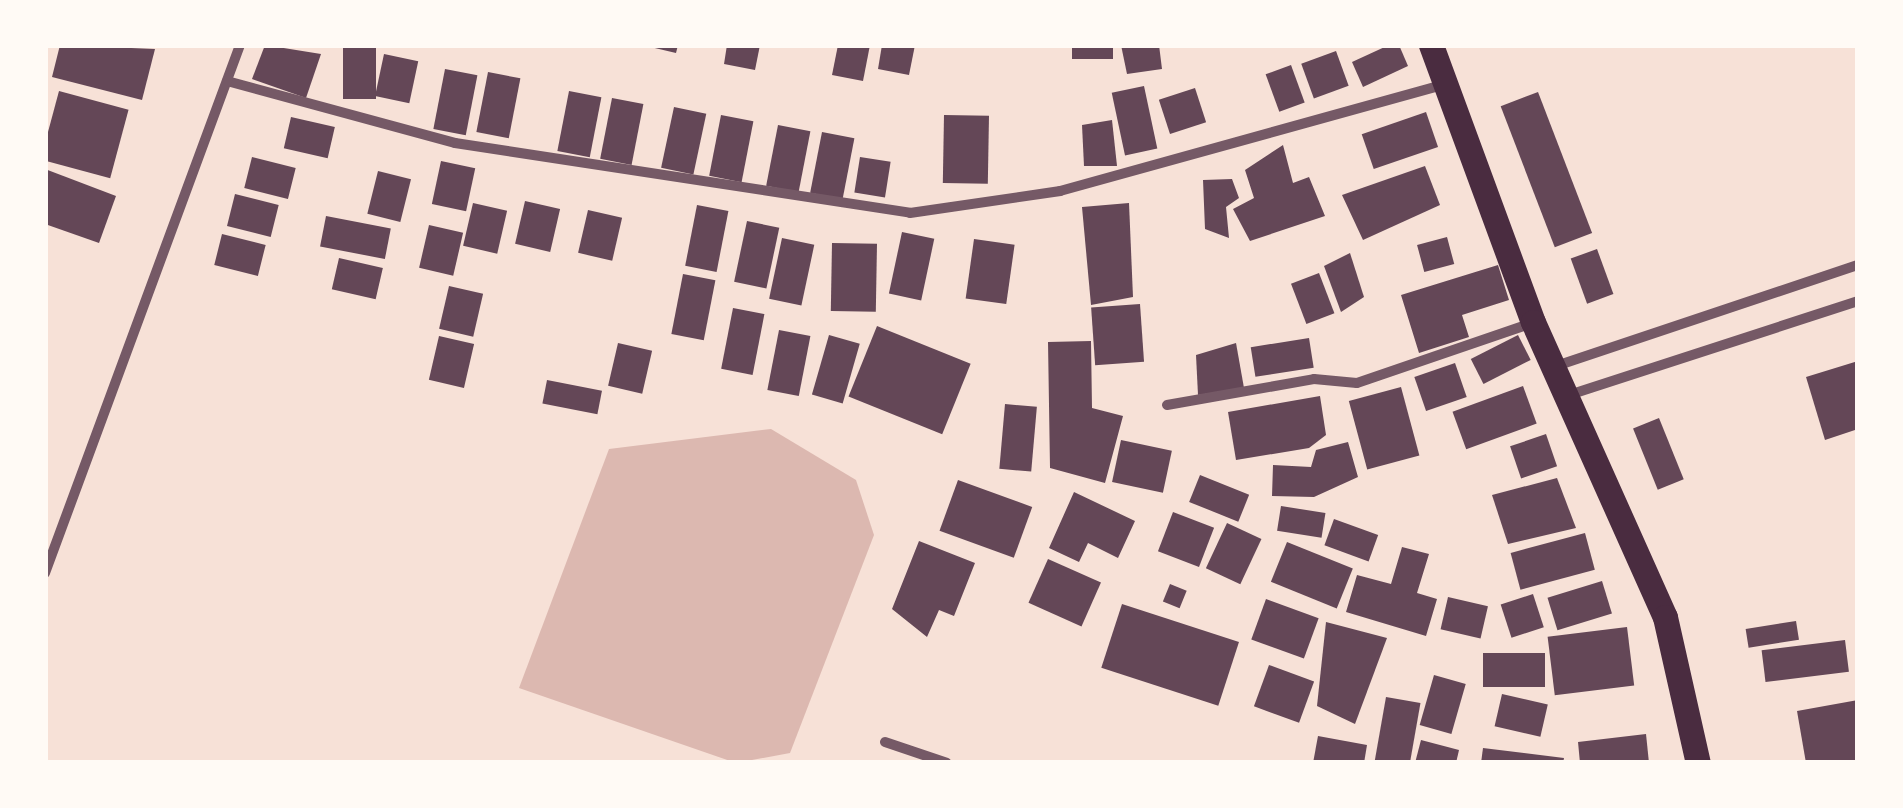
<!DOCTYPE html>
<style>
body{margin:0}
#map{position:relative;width:1903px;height:808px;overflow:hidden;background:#f7e1d7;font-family:"Sofia Sans Condensed",sans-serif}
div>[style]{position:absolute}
.water>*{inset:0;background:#dcb8b0}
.building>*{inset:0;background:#644757;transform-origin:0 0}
.minor>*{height:10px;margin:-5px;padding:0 5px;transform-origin:5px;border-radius:5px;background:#755966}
.primary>*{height:25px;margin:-12.5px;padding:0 12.5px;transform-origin:12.5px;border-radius:12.5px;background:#4a2c40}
span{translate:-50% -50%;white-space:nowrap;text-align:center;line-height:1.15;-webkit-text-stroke:8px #fffaf5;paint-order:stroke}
.frame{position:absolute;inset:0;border:48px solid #fffaf5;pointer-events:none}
</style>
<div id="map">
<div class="water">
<div style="clip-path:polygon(771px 429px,856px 480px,874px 535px,790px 753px,736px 763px,519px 688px,609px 449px)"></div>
</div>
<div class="building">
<div style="clip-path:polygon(60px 45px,155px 49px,142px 100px,52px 77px)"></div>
<div style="clip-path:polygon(265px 45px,321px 54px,306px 98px,252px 79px)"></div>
<div style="left:343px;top:45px;width:33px;height:54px"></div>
<div style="clip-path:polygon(642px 45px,678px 45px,676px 53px)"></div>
<div style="clip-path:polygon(727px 45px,760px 45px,755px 70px,724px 64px)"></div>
<div style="clip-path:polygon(838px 45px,870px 45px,863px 81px,832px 75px)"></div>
<div style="clip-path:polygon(882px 45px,915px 45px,909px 75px,878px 69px)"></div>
<div style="left:1072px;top:45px;width:41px;height:14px"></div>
<div style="clip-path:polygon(1121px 45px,1159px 45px,1162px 69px,1127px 74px)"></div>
<div style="clip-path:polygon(1389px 45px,1399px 45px,1408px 66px,1363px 87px,1352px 62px)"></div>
<div style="left:1336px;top:51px;width:37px;height:37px;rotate:70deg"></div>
<div style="left:384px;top:54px;width:35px;height:43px;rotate:12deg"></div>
<div style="left:1291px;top:65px;width:40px;height:27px;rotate:70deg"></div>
<div style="left:445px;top:69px;width:33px;height:61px;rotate:11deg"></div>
<div style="left:488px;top:72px;width:33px;height:61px;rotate:11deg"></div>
<div style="left:1144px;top:86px;width:64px;height:33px;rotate:78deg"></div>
<div style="left:1195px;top:88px;width:36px;height:38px;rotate:72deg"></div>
<div style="left:59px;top:91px;width:72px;height:71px;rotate:15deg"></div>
<div style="left:569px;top:91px;width:33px;height:61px;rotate:11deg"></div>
<div style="left:1538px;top:92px;width:151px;height:40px;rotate:69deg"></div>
<div style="left:612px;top:98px;width:32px;height:62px;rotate:11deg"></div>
<div style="left:674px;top:107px;width:33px;height:62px;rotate:12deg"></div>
<div style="left:1426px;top:112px;width:37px;height:68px;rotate:71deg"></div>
<div style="left:721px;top:115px;width:33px;height:62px;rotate:11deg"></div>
<div style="left:944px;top:115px;width:45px;height:68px;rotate:1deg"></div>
<div style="left:291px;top:117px;width:45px;height:32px;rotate:13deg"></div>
<div style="clip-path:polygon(1112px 120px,1117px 166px,1084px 166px,1082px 125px)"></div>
<div style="left:778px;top:125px;width:33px;height:62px;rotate:11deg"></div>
<div style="left:822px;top:132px;width:33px;height:62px;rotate:11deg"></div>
<div style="clip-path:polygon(1283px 145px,1293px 183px,1309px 177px,1325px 216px,1250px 241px,1233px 209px,1254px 198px,1245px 170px)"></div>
<div style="left:252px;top:157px;width:45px;height:32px;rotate:14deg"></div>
<div style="left:860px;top:157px;width:31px;height:36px;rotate:9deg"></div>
<div style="left:441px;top:161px;width:35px;height:44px;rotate:12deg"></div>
<div style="clip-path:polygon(1425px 166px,1440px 205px,1363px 240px,1342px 195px)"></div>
<div style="clip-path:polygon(45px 169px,116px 196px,99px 243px,45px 224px)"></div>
<div style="left:378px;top:171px;width:34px;height:44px;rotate:14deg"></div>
<div style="clip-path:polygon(1232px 179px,1239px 198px,1226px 207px,1229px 238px,1205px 229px,1203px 180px)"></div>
<div style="left:235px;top:194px;width:45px;height:33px;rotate:14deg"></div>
<div style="left:525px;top:201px;width:36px;height:44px;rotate:13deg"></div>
<div style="left:473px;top:203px;width:35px;height:44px;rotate:13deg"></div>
<div style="clip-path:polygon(1129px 203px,1133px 297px,1091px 305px,1082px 207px)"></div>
<div style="left:697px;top:205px;width:32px;height:62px;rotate:11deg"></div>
<div style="left:588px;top:210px;width:35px;height:44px;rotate:13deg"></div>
<div style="left:326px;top:216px;width:66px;height:31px;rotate:11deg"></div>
<div style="left:747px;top:221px;width:33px;height:62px;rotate:12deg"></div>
<div style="left:429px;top:225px;width:35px;height:44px;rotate:13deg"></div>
<div style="left:902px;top:232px;width:33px;height:63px;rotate:12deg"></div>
<div style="left:222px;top:234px;width:45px;height:32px;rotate:14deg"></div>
<div style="left:1447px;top:237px;width:28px;height:31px;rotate:75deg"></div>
<div style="left:782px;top:238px;width:33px;height:62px;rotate:12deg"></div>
<div style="left:974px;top:239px;width:41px;height:60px;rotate:8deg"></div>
<div style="left:832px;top:243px;width:45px;height:68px;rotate:1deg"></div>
<div style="left:1597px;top:249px;width:48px;height:28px;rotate:70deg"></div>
<div style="clip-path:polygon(1350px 253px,1364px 297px,1341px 312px,1324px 266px)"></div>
<div style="left:339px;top:258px;width:45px;height:32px;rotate:13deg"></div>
<div style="clip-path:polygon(1498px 265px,1509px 300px,1462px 315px,1469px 337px,1419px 353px,1401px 295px)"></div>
<div style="left:1319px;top:273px;width:43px;height:30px;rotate:69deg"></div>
<div style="left:683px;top:274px;width:33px;height:61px;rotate:11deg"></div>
<div style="left:449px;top:286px;width:35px;height:44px;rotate:13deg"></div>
<div style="left:1140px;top:304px;width:58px;height:49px;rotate:86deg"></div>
<div style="left:733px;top:308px;width:32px;height:62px;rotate:11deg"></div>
<div style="left:877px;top:326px;width:101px;height:76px;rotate:22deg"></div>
<div style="left:779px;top:330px;width:32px;height:61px;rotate:11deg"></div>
<div style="left:829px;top:335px;width:32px;height:62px;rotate:16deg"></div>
<div style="left:1518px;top:335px;width:28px;height:53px;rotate:63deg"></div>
<div style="left:439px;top:336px;width:36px;height:45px;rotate:13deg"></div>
<div style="left:1309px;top:338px;width:30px;height:59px;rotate:81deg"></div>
<div style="clip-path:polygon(1091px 341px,1092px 408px,1123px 416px,1105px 483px,1050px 468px,1048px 342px)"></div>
<div style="left:618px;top:343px;width:35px;height:44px;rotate:13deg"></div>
<div style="clip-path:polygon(1236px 343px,1244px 388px,1198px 395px,1196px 355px)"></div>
<div style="clip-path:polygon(1858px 361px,1858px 429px,1825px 440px,1806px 377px)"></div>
<div style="left:1455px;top:363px;width:36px;height:43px;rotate:71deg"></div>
<div style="left:547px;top:380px;width:56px;height:24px;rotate:11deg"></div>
<div style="left:1523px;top:386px;width:40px;height:75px;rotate:70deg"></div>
<div style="left:1401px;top:387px;width:71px;height:54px;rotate:75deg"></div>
<div style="clip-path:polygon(1320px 396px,1326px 435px,1309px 448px,1236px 460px,1228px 412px)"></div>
<div style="left:1005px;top:404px;width:32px;height:65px;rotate:5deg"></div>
<div style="left:1659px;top:418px;width:66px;height:28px;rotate:68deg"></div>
<div style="left:1546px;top:434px;width:34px;height:38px;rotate:71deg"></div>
<div style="left:1121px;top:440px;width:52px;height:43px;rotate:12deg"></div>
<div style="clip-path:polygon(1348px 442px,1358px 477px,1314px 497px,1272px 496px,1273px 465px,1311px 467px,1316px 450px)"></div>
<div style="left:1200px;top:475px;width:53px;height:29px;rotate:22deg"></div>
<div style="clip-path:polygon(1557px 478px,1576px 528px,1508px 544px,1492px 495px)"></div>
<div style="left:958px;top:480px;width:79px;height:54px;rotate:20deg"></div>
<div style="clip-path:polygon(1074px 492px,1135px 521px,1118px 558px,1088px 543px,1079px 562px,1049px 548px)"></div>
<div style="left:1281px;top:506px;width:45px;height:25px;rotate:9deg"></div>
<div style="left:1173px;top:512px;width:44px;height:42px;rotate:21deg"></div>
<div style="left:1334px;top:519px;width:47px;height:28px;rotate:20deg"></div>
<div style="left:1227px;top:523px;width:38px;height:50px;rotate:25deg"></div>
<div style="left:1585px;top:533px;width:38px;height:77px;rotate:75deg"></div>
<div style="clip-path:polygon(919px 541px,975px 563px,954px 616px,939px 610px,927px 637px,892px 609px)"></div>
<div style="left:1287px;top:542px;width:71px;height:43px;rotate:22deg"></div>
<div style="clip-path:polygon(1402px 547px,1429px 554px,1417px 593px,1437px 599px,1426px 636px,1346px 612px,1357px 575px,1391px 584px)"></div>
<div style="left:1048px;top:559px;width:58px;height:48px;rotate:24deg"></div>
<div style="left:1602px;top:581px;width:34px;height:57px;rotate:73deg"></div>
<div style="left:1170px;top:584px;width:18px;height:19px;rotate:22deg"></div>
<div style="left:1533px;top:594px;width:35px;height:34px;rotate:72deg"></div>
<div style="left:1448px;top:597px;width:41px;height:33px;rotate:13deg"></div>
<div style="left:1266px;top:599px;width:56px;height:43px;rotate:20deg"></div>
<div style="left:1122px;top:604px;width:123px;height:67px;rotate:18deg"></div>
<div style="left:1796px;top:621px;width:19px;height:51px;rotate:81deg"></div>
<div style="clip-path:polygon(1326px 622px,1387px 638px,1355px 724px,1317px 706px)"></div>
<div style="left:1627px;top:627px;width:59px;height:80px;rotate:83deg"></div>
<div style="left:1845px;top:640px;width:32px;height:84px;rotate:83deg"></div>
<div style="left:1545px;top:653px;width:34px;height:62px;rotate:90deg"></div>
<div style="left:1269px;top:665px;width:48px;height:44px;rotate:20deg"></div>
<div style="left:1434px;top:675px;width:33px;height:52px;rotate:16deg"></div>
<div style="left:1502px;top:694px;width:47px;height:33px;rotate:13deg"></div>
<div style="left:1386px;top:697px;width:35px;height:66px;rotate:10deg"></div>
<div style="clip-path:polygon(1858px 700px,1858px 763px,1806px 763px,1797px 711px)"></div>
<div style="clip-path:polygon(1646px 734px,1649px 763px,1580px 763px,1578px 742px)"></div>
<div style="clip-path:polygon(1318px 736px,1367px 745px,1364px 763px,1313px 763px)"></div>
<div style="clip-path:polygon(1421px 740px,1459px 750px,1456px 763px,1415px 763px)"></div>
<div style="clip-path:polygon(1483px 748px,1564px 758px,1563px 763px,1481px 763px)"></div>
</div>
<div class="minor">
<div style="left:227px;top:81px;width:236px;rotate:15.2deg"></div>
<div style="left:455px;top:143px;width:460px;rotate:8.7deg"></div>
<div style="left:910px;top:213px;width:152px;rotate:-8.3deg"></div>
<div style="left:1060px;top:191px;width:401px;rotate:-15.5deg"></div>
<div style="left:1556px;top:366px;width:318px;rotate:-18.5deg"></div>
<div style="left:1569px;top:395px;width:304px;rotate:-18deg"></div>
<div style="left:1167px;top:405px;width:149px;rotate:-10deg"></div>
<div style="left:1314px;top:379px;width:43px;rotate:5.3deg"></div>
<div style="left:1357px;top:383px;width:185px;rotate:-18.9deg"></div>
<div style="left:45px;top:573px;width:563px;rotate:-69.73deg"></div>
<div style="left:885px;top:742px;width:65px;rotate:18.7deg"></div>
</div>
<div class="primary">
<div style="left:1431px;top:45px;width:295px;rotate:69.8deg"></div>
<div style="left:1533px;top:322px;width:323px;rotate:65.9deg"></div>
<div style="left:1665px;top:617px;width:150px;rotate:77.3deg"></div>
</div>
<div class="frame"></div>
</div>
